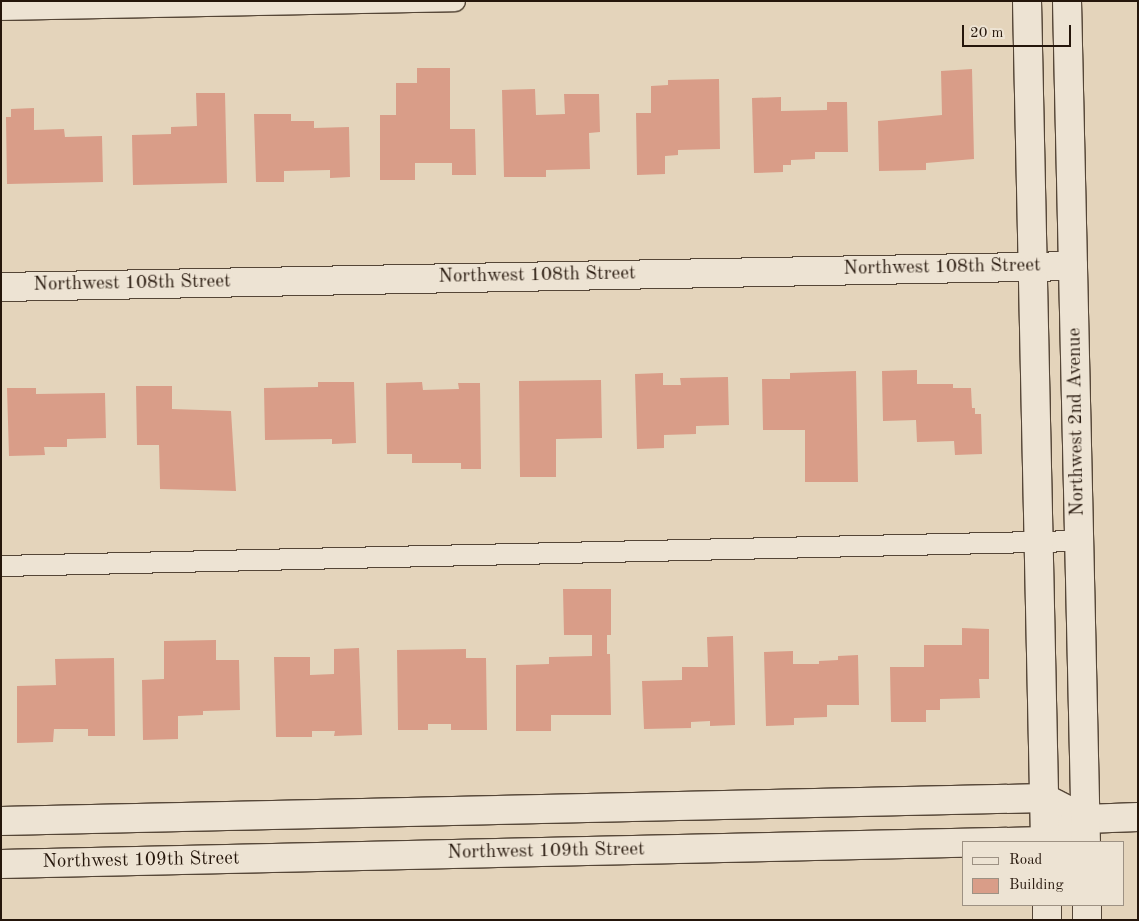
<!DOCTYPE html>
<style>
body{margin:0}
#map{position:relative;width:1139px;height:921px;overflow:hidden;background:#e4d4bb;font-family:"Old Standard TT",serif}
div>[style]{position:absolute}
.building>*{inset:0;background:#d99d88}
.roads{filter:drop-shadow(1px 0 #554637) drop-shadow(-1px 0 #554637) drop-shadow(0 1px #554637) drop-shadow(0 -1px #554637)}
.service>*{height:20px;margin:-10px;padding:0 10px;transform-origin:10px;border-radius:10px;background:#ede3d3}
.minor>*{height:28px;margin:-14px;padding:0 14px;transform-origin:14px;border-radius:14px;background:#ede3d3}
.tertiary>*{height:28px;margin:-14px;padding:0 14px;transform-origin:14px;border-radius:14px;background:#ede3d3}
span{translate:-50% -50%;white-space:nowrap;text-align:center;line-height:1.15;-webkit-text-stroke:5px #ede3d3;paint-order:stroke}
.street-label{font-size:19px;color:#25160b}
.frame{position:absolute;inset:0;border:2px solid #25160b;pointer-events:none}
.legend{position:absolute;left:962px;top:841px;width:162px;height:65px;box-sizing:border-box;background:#ede3d3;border:1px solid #9d9183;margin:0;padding:6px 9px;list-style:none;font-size:15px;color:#25160b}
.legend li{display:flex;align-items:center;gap:10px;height:25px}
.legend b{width:25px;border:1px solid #9d9183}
.scale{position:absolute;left:962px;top:25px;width:109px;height:22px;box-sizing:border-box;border:2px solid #25160b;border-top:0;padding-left:6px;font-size:15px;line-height:18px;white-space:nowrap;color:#25160b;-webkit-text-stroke:4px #ede3d3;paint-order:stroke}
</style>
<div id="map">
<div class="building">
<div style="clip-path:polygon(417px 68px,450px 68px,450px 129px,475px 129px,476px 175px,452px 175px,452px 163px,415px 163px,415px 180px,380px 180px,380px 115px,396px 115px,396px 83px,417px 83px)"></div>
<div style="clip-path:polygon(972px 69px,974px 159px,926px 163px,926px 170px,879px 171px,878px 121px,942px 115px,941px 71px)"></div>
<div style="clip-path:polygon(719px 79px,720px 149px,678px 150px,678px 155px,665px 156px,665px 174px,637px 175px,636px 113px,651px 113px,651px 86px,668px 85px,668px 80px)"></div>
<div style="clip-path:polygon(535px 89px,536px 115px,565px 114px,564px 94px,599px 94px,600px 132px,589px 133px,590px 169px,546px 170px,546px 177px,504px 177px,502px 90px)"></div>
<div style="clip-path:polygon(196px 93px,225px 93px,227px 183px,133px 185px,132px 135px,171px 134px,171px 127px,197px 126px)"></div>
<div style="clip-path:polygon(781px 97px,781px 111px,827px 110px,827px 102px,847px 102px,848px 152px,815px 152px,815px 159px,791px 160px,791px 165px,783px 165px,783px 172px,754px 173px,752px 98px)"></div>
<div style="clip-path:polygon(34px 108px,34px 130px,64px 129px,65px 137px,102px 136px,103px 182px,7px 184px,6px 117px,11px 117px,11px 109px)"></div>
<div style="clip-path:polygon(254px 114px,291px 114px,291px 121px,314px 121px,314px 128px,349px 127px,350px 177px,330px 178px,330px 170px,284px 171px,284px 182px,256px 182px)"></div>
<div style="clip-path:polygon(917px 370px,917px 384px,953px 384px,953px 388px,971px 388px,972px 408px,975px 408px,975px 414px,981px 414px,982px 454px,955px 455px,954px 441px,917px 442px,916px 420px,883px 421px,882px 371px)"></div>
<div style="clip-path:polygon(856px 371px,858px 482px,805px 482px,805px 430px,763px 430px,762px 379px,790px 379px,790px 373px)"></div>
<div style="clip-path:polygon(663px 373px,663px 385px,681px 385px,680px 378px,728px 377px,729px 425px,696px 426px,696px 434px,664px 435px,664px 448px,637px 449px,635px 374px)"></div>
<div style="clip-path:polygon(601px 380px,602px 438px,556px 439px,556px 477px,520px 477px,519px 381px)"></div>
<div style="clip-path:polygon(318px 382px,354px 382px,356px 443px,332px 444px,332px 439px,265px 440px,264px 388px,318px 387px)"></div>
<div style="clip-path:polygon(422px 382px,423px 390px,459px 389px,458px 383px,480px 383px,481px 469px,461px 469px,461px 463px,412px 463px,412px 454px,387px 454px,386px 383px)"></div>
<div style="clip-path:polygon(136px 386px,172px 386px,172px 409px,231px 411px,236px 491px,160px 489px,159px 445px,137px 445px)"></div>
<div style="clip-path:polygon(7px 388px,36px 388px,36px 394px,105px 393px,106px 438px,67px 439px,67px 447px,44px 447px,45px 455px,9px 456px)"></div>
<div style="clip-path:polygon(563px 589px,611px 589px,611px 635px,607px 635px,607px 654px,610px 654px,611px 715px,551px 715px,551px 731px,516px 731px,516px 665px,549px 664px,549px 657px,592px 656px,592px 635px,564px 635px)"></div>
<div style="clip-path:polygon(962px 628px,989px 629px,989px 679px,979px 679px,980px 698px,940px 699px,940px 710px,926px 710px,926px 722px,891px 722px,890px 667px,924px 667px,924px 645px,962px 645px)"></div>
<div style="clip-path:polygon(733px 636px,735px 725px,710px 726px,710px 721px,691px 722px,691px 728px,644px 729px,642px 681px,682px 680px,682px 667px,708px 667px,707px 637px)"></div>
<div style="clip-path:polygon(216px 640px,216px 660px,239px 660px,240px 710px,203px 711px,203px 715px,178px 716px,178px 739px,143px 740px,142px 680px,164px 679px,164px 641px)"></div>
<div style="clip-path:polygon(359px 648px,362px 735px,334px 736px,335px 731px,312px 731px,312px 737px,276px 737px,274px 657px,310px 657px,310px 675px,334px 674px,334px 649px)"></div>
<div style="clip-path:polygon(466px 649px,466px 658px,486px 658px,487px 730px,451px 730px,451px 724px,428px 724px,428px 730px,398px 730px,397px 650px)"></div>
<div style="clip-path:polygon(793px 651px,793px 664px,819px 664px,819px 661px,838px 660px,838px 656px,858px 655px,859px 705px,827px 705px,827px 717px,794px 718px,794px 725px,766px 726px,764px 652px)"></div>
<div style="clip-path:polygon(114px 658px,115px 736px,88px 736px,88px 729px,54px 729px,53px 742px,17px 743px,17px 686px,56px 685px,55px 659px)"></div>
</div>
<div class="roads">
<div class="service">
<div style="left:1px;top:10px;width:454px;rotate:-1.1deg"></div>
<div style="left:1px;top:566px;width:1078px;rotate:-1.33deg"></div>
</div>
<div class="minor">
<div style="left:1px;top:287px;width:1072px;rotate:-1.12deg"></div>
<div style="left:1px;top:821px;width:1043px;rotate:-1.26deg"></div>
<div style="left:1044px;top:798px;width:46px;rotate:27.1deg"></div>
<div style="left:1px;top:864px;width:1044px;rotate:-1.26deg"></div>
<div style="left:1045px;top:841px;width:46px;rotate:-28.8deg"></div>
<div style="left:1085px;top:819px;width:53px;rotate:-2.2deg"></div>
</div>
<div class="tertiary">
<div style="left:1027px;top:1px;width:841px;rotate:88.77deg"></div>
<div style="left:1067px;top:1px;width:841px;rotate:88.71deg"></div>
<div style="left:1047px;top:905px;width:15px;rotate:90deg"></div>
<div style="left:1087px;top:905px;width:15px;rotate:90deg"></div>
</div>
</div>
<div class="street-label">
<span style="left:942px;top:268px;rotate:-1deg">Northwest 108th Street</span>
<span style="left:537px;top:276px;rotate:-1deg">Northwest 108th Street</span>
<span style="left:132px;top:284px;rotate:-1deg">Northwest 108th Street</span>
<span style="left:1077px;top:422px;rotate:-91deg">Northwest 2nd Avenue</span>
<span style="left:546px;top:852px;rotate:-1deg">Northwest 109th Street</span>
<span style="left:141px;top:861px;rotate:-1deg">Northwest 109th Street</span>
</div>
<div class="frame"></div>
<ul class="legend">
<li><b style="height:6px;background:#ede3d3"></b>Road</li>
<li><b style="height:14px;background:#d99d88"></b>Building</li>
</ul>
<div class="scale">20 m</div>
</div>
